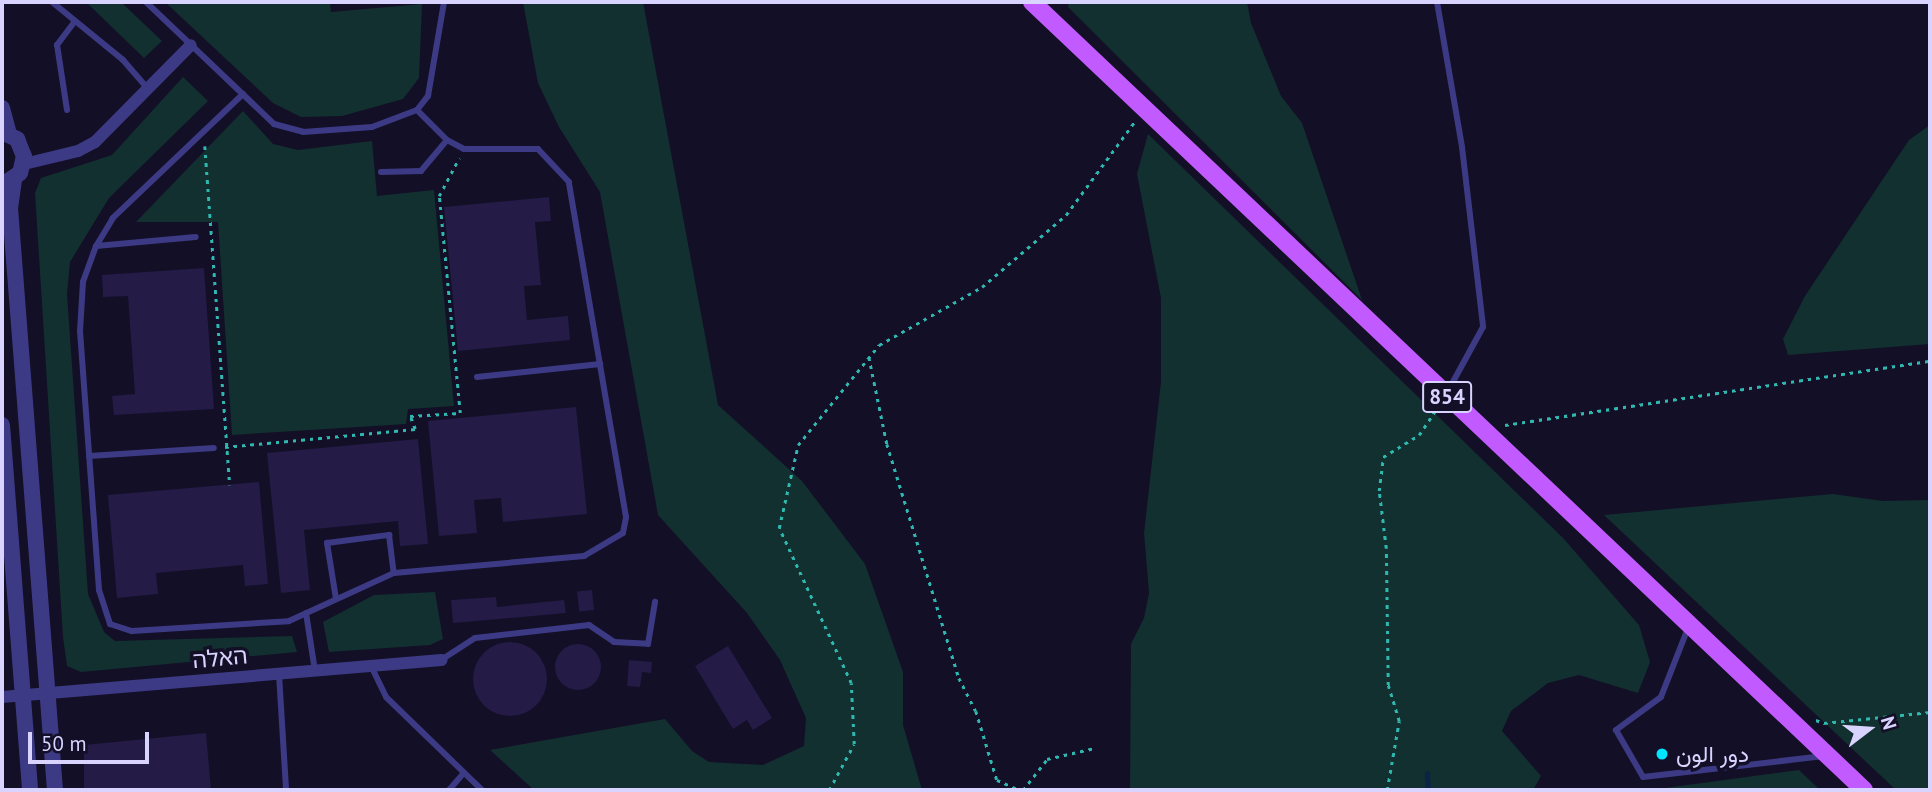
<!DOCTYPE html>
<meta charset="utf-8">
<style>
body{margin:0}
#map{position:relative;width:1932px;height:792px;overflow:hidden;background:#130f26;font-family:"PT Sans",Vazirmatn,"Noto Sans Hebrew",sans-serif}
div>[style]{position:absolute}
.green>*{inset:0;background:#12302f}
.stream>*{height:5px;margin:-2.5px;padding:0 2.5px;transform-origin:2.5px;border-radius:2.5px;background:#0c2248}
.building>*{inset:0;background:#241b47;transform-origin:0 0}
.round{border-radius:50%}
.path>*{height:2.5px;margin-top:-1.25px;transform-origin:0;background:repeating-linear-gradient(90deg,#2fb8b0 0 3.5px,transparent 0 8.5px)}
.service>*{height:6px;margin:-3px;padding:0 3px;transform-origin:3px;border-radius:3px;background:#3d3a85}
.minor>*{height:12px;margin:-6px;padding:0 6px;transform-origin:6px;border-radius:6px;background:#3d3a85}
.tertiary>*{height:16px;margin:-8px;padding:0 8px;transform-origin:8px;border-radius:8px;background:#3d3a85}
.primary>*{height:18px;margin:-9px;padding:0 9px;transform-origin:9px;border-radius:9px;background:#c25bff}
.dots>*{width:19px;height:19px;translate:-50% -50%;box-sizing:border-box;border:4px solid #130f26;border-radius:50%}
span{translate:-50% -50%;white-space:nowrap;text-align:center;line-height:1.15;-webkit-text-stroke:7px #130f26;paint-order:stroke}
.shield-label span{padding:2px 5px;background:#130f26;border:2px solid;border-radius:5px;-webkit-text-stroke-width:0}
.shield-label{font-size:21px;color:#d9d4ff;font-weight:700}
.street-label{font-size:23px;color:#d9d4ff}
.poi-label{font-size:23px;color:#d9d4ff}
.left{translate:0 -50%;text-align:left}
.frame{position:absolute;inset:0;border:4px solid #d9d4ff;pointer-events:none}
.north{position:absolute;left:1834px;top:694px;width:70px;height:70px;-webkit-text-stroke:5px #130f26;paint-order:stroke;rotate:73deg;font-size:19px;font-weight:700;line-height:28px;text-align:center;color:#d9d4ff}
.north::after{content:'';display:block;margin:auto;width:24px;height:32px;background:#d9d4ff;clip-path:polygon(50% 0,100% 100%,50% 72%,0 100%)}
.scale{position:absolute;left:28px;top:732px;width:121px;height:32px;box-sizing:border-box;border:4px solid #d9d4ff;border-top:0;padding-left:9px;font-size:21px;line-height:24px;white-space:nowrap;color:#d9d4ff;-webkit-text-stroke:5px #130f26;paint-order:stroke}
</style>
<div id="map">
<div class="green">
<div style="clip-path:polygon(86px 2px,121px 2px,162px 41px,144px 58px)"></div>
<div style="clip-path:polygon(165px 2px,330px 2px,331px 12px,422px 4px,419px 78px,403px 99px,342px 116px,301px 117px,273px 103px)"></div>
<div style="clip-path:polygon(523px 2px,643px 2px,718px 405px,802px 481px,865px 564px,903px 672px,903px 725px,922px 790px,534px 790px,490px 750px,665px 719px,692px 751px,709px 762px,763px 765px,804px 746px,806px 718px,780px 660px,747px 613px,658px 515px,600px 192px,559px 127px,538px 83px)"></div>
<div style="clip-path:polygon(1069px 2px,1247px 2px,1251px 23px,1281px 96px,1302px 123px,1362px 300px,1068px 7px)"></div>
<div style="clip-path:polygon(183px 77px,208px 101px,109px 198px,70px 262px,67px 294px,88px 594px,104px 632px,115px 641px,292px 636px,297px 652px,81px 672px,67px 666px,63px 637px,35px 193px,41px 178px,112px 155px)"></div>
<div style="clip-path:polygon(243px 111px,273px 144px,298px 150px,372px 141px,377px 196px,434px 190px,454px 406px,408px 409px,406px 424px,232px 435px,218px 222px,136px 222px)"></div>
<div style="clip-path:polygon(1930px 125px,1930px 344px,1788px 355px,1783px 339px,1805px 296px,1909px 140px)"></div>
<div style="clip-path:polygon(1148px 134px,1563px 538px,1639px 625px,1650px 662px,1638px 693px,1579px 675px,1548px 683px,1511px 711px,1502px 731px,1541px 776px,1533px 790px,1130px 790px,1131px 644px,1144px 618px,1149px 593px,1144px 533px,1161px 382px,1161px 298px,1137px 174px)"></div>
<div style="clip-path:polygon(1833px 494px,1883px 501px,1930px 500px,1930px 790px,1896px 790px,1604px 515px)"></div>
<div style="clip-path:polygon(435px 592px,443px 639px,430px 645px,329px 652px,323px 622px,374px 595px)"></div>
<div style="clip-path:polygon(1799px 770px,1820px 790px,1650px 790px)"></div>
</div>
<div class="stream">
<div style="left:1427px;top:773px;width:17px;rotate:87deg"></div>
</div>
<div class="building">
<div style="clip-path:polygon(549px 197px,551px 221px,535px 222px,541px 285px,524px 286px,527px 320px,568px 316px,570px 340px,458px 351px,444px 207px)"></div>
<div style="clip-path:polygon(204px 268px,214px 409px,114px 415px,112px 396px,135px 394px,128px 296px,103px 297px,102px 275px)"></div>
<div style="clip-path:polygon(576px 407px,587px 514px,503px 522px,501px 498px,474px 500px,477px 533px,439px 536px,428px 421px)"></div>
<div style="clip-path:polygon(418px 439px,428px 544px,400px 546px,398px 521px,304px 530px,310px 590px,281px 593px,267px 453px)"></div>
<div style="clip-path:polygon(259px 482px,268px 584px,245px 586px,243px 565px,156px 573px,158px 594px,117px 598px,108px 495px)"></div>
<div style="left:592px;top:590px;width:20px;height:15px;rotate:84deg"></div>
<div style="clip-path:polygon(496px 597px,497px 607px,564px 600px,566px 613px,453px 623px,451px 600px)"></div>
<div class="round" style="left:473px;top:642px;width:74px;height:74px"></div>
<div class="round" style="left:555px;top:644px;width:46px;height:46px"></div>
<div style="clip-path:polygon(728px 646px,772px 718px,753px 730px,747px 720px,733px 729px,695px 666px)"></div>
<div style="clip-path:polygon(629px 660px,652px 662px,651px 673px,642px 672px,640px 687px,627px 686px)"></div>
<div style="clip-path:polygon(206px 733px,211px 790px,84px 790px,84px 745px)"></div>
</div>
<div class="path">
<div style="left:205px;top:146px;width:340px;rotate:85.8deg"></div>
<div style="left:869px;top:357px;width:89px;rotate:78.3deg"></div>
<div style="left:887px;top:444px;width:245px;rotate:72.9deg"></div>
<div style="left:959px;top:678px;width:37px;rotate:63deg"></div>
<div style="left:976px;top:711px;width:72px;rotate:73.1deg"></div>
<div style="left:997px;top:780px;width:24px;rotate:24deg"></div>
<div style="left:1505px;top:425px;width:430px;rotate:-8.6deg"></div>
<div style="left:225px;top:447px;width:191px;rotate:-5.4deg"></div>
<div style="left:415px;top:429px;width:14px;rotate:-111deg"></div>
<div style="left:410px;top:416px;width:50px;rotate:-3.4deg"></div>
<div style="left:460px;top:413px;width:218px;rotate:-95.5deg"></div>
<div style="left:439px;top:196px;width:43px;rotate:-62.2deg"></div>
<div style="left:1816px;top:720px;width:9px;rotate:21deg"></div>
<div style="left:1824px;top:723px;width:107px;rotate:-5.9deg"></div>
<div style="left:829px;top:790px;width:52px;rotate:-61.5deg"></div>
<div style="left:854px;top:744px;width:61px;rotate:-92.8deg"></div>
<div style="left:851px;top:683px;width:171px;rotate:-114.9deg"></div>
<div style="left:779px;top:528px;width:85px;rotate:-77.1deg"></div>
<div style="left:798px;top:445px;width:129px;rotate:-51deg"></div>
<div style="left:879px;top:345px;width:118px;rotate:-29.4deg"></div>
<div style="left:982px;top:287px;width:111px;rotate:-40.6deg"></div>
<div style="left:1066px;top:215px;width:117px;rotate:-53.7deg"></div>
<div style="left:1023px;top:790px;width:39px;rotate:-52deg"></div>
<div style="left:1047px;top:759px;width:49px;rotate:-12.9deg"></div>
<div style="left:1387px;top:790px;width:70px;rotate:-80.1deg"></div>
<div style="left:1399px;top:721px;width:38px;rotate:-107deg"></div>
<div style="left:1388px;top:685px;width:137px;rotate:-90.8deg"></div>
<div style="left:1386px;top:548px;width:57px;rotate:-97deg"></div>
<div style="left:1379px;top:491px;width:34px;rotate:-83deg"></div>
<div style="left:1383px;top:457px;width:42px;rotate:-31.4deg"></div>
<div style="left:1419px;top:435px;width:34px;rotate:-56deg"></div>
</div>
<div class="service">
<div style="left:52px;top:2px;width:92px;rotate:39.2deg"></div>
<div style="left:123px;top:60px;width:37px;rotate:49deg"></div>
<div style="left:146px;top:2px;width:177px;rotate:43.6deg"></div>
<div style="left:274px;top:124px;width:30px;rotate:15deg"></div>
<div style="left:303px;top:132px;width:69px;rotate:-4.1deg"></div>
<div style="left:372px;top:127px;width:48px;rotate:-20.7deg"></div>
<div style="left:417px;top:110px;width:18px;rotate:-52deg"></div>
<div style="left:428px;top:96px;width:95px;rotate:-80.3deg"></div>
<div style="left:1437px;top:2px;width:147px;rotate:80.2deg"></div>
<div style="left:1462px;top:147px;width:181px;rotate:83.3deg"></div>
<div style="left:1483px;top:327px;width:73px;rotate:118.7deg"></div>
<div style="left:243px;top:94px;width:180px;rotate:136.4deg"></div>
<div style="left:113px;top:218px;width:33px;rotate:121deg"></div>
<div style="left:96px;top:246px;width:38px;rotate:110deg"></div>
<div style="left:83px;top:282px;width:49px;rotate:93.5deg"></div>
<div style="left:80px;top:331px;width:260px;rotate:85.8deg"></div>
<div style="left:99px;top:590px;width:36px;rotate:72deg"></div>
<div style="left:110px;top:624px;width:23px;rotate:18deg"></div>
<div style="left:132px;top:631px;width:157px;rotate:-3.6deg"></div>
<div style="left:289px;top:621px;width:115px;rotate:-24.6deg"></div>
<div style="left:394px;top:573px;width:191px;rotate:-5.1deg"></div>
<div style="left:584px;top:556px;width:45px;rotate:-30.5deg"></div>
<div style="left:623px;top:533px;width:16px;rotate:-79deg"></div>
<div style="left:626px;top:517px;width:340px;rotate:-99.7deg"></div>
<div style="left:569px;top:182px;width:45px;rotate:-133.2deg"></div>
<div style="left:538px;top:149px;width:74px;rotate:180deg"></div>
<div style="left:464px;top:149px;width:19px;rotate:-152deg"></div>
<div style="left:447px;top:140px;width:42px;rotate:-135deg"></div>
<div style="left:67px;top:110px;width:66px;rotate:-98.7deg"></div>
<div style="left:57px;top:45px;width:30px;rotate:-53deg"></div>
<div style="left:381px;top:172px;width:40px;rotate:-1.4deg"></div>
<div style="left:421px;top:171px;width:40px;rotate:-50deg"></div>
<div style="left:96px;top:246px;width:100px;rotate:-5.1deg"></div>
<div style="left:477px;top:377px;width:124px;rotate:-6deg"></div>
<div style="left:89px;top:456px;width:125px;rotate:-3.7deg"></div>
<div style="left:336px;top:599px;width:57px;rotate:-99.1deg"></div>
<div style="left:327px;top:543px;width:63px;rotate:-7.4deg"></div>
<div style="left:389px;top:535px;width:38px;rotate:83deg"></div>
<div style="left:306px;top:613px;width:59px;rotate:81.2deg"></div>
<div style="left:1688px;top:628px;width:74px;rotate:111.4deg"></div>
<div style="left:1661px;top:697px;width:56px;rotate:143.7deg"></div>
<div style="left:1616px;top:730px;width:54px;rotate:60.1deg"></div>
<div style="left:1643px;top:777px;width:182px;rotate:-6.6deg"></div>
<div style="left:441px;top:660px;width:40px;rotate:-32.9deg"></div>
<div style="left:475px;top:638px;width:115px;rotate:-6.5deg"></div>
<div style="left:589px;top:625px;width:30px;rotate:34deg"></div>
<div style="left:614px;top:642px;width:34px;rotate:3deg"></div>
<div style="left:648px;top:644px;width:43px;rotate:-80.5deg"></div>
<div style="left:371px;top:666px;width:34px;rotate:64deg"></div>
<div style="left:386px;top:697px;width:134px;rotate:44.1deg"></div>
<div style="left:279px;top:674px;width:116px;rotate:86.5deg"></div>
<div style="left:449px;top:790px;width:23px;rotate:-49deg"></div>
</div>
<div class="minor">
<div style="left:24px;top:164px;width:56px;rotate:-13.5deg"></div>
<div style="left:78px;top:151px;width:19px;rotate:-28deg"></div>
<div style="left:95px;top:142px;width:136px;rotate:-45.3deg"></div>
<div style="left:2px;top:697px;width:441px;rotate:-4.8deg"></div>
</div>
<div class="tertiary">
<div style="left:2px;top:108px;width:27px;rotate:75deg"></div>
<div style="left:2px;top:132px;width:17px;rotate:25deg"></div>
<div style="left:17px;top:139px;width:18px;rotate:68deg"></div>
<div style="left:24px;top:156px;width:17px;rotate:103deg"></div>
<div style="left:20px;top:173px;width:22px;rotate:146deg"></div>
<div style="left:14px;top:180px;width:28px;rotate:98deg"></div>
<div style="left:10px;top:208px;width:584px;rotate:85.58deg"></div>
<div style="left:2px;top:425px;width:366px;rotate:85.6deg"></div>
</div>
<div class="primary">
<div style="left:1032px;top:2px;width:1146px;rotate:43.44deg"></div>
</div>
<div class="dots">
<div style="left:1662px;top:754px;background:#00e5ff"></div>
</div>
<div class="shield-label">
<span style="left:1447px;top:397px">854</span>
</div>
<div class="street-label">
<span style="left:220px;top:658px;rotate:-5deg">האלה</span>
</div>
<div class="poi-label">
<span class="left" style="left:1676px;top:754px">دور الون</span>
</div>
<div class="frame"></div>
<div class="north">N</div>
<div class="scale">50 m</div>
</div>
